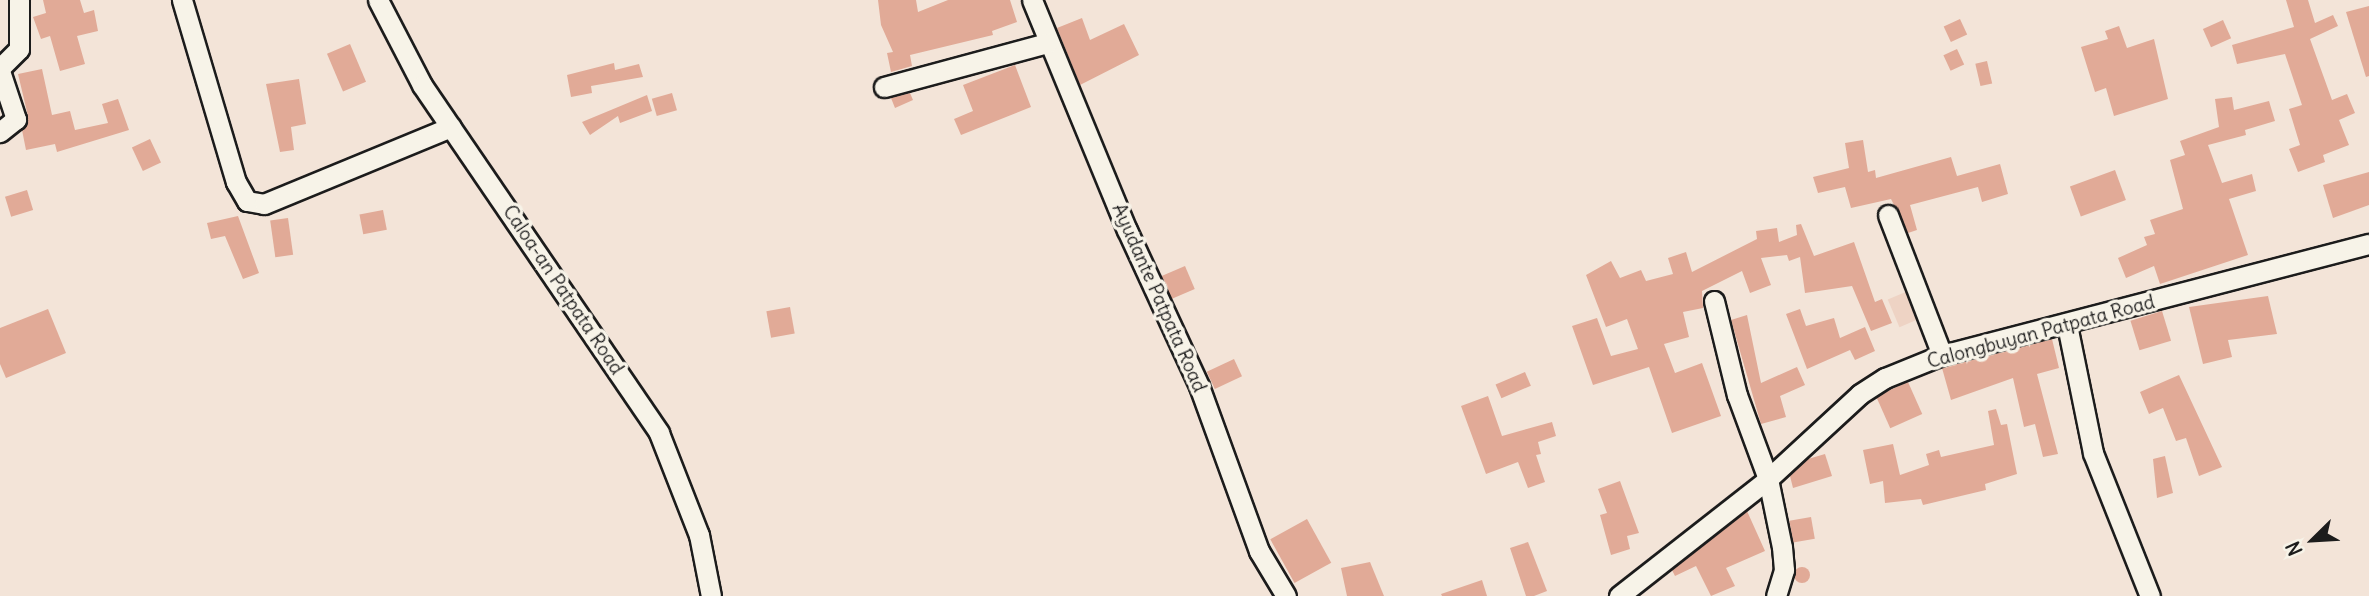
<!DOCTYPE html>
<style>
body{margin:0}
#map{position:relative;width:2369px;height:596px;overflow:hidden;background:#f3e4d8;font-family:Delius,sans-serif}
div>[style]{position:absolute}
.built>*{inset:0;background:#eed3c4;transform-origin:0 0}
.building>*{inset:0;background:#e1aa97;transform-origin:0 0}
.round{border-radius:50%}
.roads{filter:drop-shadow(2px 0 #1c1c1c) drop-shadow(-2px 0 #1c1c1c) drop-shadow(0 2px #1c1c1c) drop-shadow(0 -2px #1c1c1c)}
.minor>*{height:19px;margin:-9.5px;padding:0 9.5px;transform-origin:9.5px;border-radius:9.5px;background:#f7f3e8}
span{translate:-50% -50%;white-space:nowrap;text-align:center;line-height:1.15;-webkit-text-stroke:7px #f7f3e8;paint-order:stroke}
.street-label{font-size:19px;color:#1c1c1c}
.north{position:absolute;left:2278px;top:505px;width:70px;height:70px;-webkit-text-stroke:5px #f7f3e8;paint-order:stroke;rotate:246deg;font-size:19px;font-weight:700;line-height:28px;text-align:center;color:#1c1c1c}
.north::after{content:'';display:block;margin:auto;width:24px;height:32px;background:#1c1c1c;clip-path:polygon(50% 0,100% 100%,50% 72%,0 100%)}
</style>
<div id="map">
<div class="built">
<div style="left:1908px;top:291px;width:30px;height:22px;rotate:67deg"></div>
</div>
<div class="building">
<div style="clip-path:polygon(43px 0,80px 0,84px 13px,94px 10px,98px 31px,77px 36px,85px 64px,60px 71px,50px 36px,41px 39px,33px 17px,46px 13px)"></div>
<div style="clip-path:polygon(878px 0,916px 0,918px 12px,948px 0,1010px 0,1017px 22px,992px 31px,993px 35px,910px 55px,912px 66px,891px 72px,887px 53px,893px 52px,881px 25px)"></div>
<div style="clip-path:polygon(2286px 0,2308px 0,2315px 23px,2333px 15px,2338px 26px,2310px 39px,2332px 100px,2347px 94px,2355px 113px,2339px 120px,2349px 145px,2323px 155px,2325px 162px,2298px 172px,2289px 149px,2300px 145px,2289px 109px,2302px 105px,2285px 54px,2237px 64px,2232px 45px,2294px 27px)"></div>
<div style="clip-path:polygon(2369px 6px,2369px 76px,2366px 77px,2346px 12px)"></div>
<div style="clip-path:polygon(1082px 18px,1090px 40px,1124px 24px,1139px 55px,1080px 85px,1057px 28px)"></div>
<div style="left:1960px;top:19px;width:17px;height:18px;rotate:65deg"></div>
<div style="left:2223px;top:20px;width:20px;height:22px;rotate:66deg"></div>
<div style="clip-path:polygon(2119px 26px,2127px 48px,2154px 39px,2168px 99px,2114px 116px,2106px 88px,2095px 92px,2081px 47px,2108px 39px,2105px 31px)"></div>
<div style="left:350px;top:44px;width:41px;height:25px;rotate:67deg"></div>
<div style="left:1957px;top:49px;width:17px;height:15px;rotate:65deg"></div>
<div style="left:1987px;top:61px;width:23px;height:12px;rotate:77deg"></div>
<div style="clip-path:polygon(614px 63px,615px 70px,639px 64px,643px 77px,591px 86px,592px 93px,571px 97px,567px 75px)"></div>
<div style="clip-path:polygon(1015px 65px,1031px 107px,961px 135px,954px 119px,973px 111px,963px 85px)"></div>
<div style="clip-path:polygon(42px 69px,52px 115px,70px 111px,75px 130px,108px 123px,102px 104px,118px 99px,129px 130px,57px 152px,55px 144px,26px 150px,22px 130px,28px 116px,18px 74px)"></div>
<div style="clip-path:polygon(299px 79px,306px 124px,291px 127px,294px 150px,280px 152px,266px 84px)"></div>
<div style="left:672px;top:93px;width:18px;height:21px;rotate:74deg"></div>
<div style="clip-path:polygon(910px 93px,913px 100px,895px 108px,891px 98px)"></div>
<div style="clip-path:polygon(647px 95px,652px 111px,620px 123px,618px 116px,590px 135px,582px 122px)"></div>
<div style="clip-path:polygon(2232px 97px,2234px 110px,2269px 101px,2275px 121px,2245px 130px,2246px 135px,2208px 145px,2222px 183px,2252px 174px,2256px 191px,2229px 199px,2248px 255px,2160px 284px,2154px 266px,2126px 278px,2118px 258px,2147px 245px,2144px 237px,2155px 234px,2150px 220px,2183px 209px,2170px 160px,2185px 155px,2180px 141px,2219px 127px,2215px 99px)"></div>
<div style="left:150px;top:139px;width:26px;height:20px;rotate:65deg"></div>
<div style="clip-path:polygon(1863px 140px,1868px 172px,1875px 170px,1876px 178px,1951px 157px,1957px 176px,2000px 164px,2008px 194px,1982px 202px,1978px 187px,1910px 205px,1917px 230px,1908px 233px,1891px 199px,1851px 208px,1845px 187px,1818px 193px,1813px 177px,1849px 168px,1845px 143px)"></div>
<div style="left:2115px;top:170px;width:32px;height:48px;rotate:70deg"></div>
<div style="clip-path:polygon(2369px 172px,2369px 205px,2333px 218px,2323px 185px)"></div>
<div style="left:27px;top:190px;width:21px;height:23px;rotate:73deg"></div>
<div style="left:383px;top:210px;width:20px;height:24px;rotate:79deg"></div>
<div style="clip-path:polygon(238px 216px,259px 273px,243px 279px,225px 236px,211px 239px,207px 223px)"></div>
<div style="left:288px;top:218px;width:37px;height:18px;rotate:82deg"></div>
<div style="clip-path:polygon(1801px 224px,1814px 256px,1854px 242px,1875px 302px,1882px 299px,1892px 323px,1871px 331px,1852px 286px,1805px 293px,1800px 257px,1789px 261px,1787px 255px,1761px 258px,1771px 285px,1750px 293px,1742px 271px,1702px 291px,1703px 308px,1683px 312px,1689px 337px,1664px 344px,1675px 373px,1702px 363px,1721px 416px,1672px 433px,1649px 367px,1593px 385px,1572px 326px,1597px 318px,1611px 356px,1638px 349px,1627px 319px,1606px 327px,1586px 275px,1611px 261px,1620px 278px,1641px 270px,1646px 281px,1673px 274px,1668px 258px,1686px 252px,1692px 272px,1757px 239px,1756px 231px,1777px 228px,1779px 242px,1797px 235px,1796px 225px)"></div>
<div style="left:1185px;top:266px;width:25px;height:26px;rotate:67deg"></div>
<div style="clip-path:polygon(2268px 296px,2277px 334px,2228px 340px,2232px 357px,2203px 364px,2189px 307px)"></div>
<div style="left:790px;top:307px;width:27px;height:24px;rotate:80deg"></div>
<div style="clip-path:polygon(48px 309px,66px 353px,6px 378px,0 364px,0 328px)"></div>
<div style="clip-path:polygon(1800px 309px,1806px 326px,1834px 318px,1840px 338px,1865px 327px,1875px 351px,1855px 360px,1850px 350px,1807px 369px,1786px 314px)"></div>
<div style="left:2162px;top:311px;width:31px;height:33px;rotate:73deg"></div>
<div style="clip-path:polygon(1747px 315px,1761px 383px,1797px 367px,1805px 385px,1780px 396px,1786px 417px,1761px 424px,1731px 320px)"></div>
<div style="clip-path:polygon(2052px 339px,2059px 368px,2037px 374px,2058px 454px,2043px 457px,2035px 424px,2024px 427px,2013px 378px,1951px 400px,1942px 368px)"></div>
<div style="left:1234px;top:359px;width:19px;height:30px;rotate:65deg"></div>
<div style="left:1525px;top:372px;width:15px;height:32px;rotate:67deg"></div>
<div style="clip-path:polygon(2179px 375px,2222px 467px,2199px 476px,2186px 438px,2176px 441px,2163px 408px,2149px 414px,2140px 392px)"></div>
<div style="left:1908px;top:382px;width:35px;height:35px;rotate:66deg"></div>
<div style="clip-path:polygon(1488px 396px,1502px 436px,1552px 422px,1556px 436px,1538px 442px,1541px 454px,1536px 455px,1545px 482px,1528px 488px,1518px 462px,1486px 474px,1461px 406px)"></div>
<div style="clip-path:polygon(1996px 409px,2001px 425px,2007px 424px,2017px 474px,1985px 484px,1986px 490px,1923px 505px,1921px 499px,1885px 503px,1883px 481px,1870px 484px,1863px 450px,1893px 444px,1900px 475px,1929px 465px,1926px 454px,1939px 450px,1941px 457px,1994px 445px,1988px 411px)"></div>
<div style="clip-path:polygon(1825px 454px,1832px 476px,1793px 488px,1790px 476px,1808px 459px)"></div>
<div style="clip-path:polygon(2165px 456px,2173px 493px,2157px 498px,2153px 459px)"></div>
<div style="clip-path:polygon(1620px 481px,1639px 533px,1627px 536px,1630px 549px,1611px 555px,1600px 515px,1607px 513px,1598px 489px)"></div>
<div style="clip-path:polygon(1747px 511px,1765px 551px,1726px 568px,1735px 586px,1711px 596px,1696px 566px,1675px 576px,1672px 570px)"></div>
<div style="left:1811px;top:517px;width:22px;height:22px;rotate:80deg"></div>
<div style="left:1307px;top:519px;width:50px;height:42px;rotate:61deg"></div>
<div style="clip-path:polygon(1528px 542px,1547px 591px,1534px 596px,1526px 596px,1510px 548px)"></div>
<div style="clip-path:polygon(1370px 562px,1384px 596px,1347px 596px,1341px 568px)"></div>
<div class="round" style="left:1794px;top:567px;width:16px;height:16px"></div>
<div style="clip-path:polygon(1482px 580px,1487px 596px,1442px 596px,1441px 594px)"></div>
</div>
<div class="roads">
<div class="minor">
<div style="left:182px;top:0;width:190px;rotate:73.5deg"></div>
<div style="left:236px;top:182px;width:22px;rotate:60deg"></div>
<div style="left:247px;top:201px;width:17px;rotate:10deg"></div>
<div style="left:264px;top:204px;width:202px;rotate:-22.4deg"></div>
<div style="left:378px;top:0;width:96px;rotate:62.6deg"></div>
<div style="left:422px;top:85px;width:421px;rotate:55.7deg"></div>
<div style="left:659px;top:433px;width:110px;rotate:68.6deg"></div>
<div style="left:699px;top:535px;width:62px;rotate:78.9deg"></div>
<div style="left:1032px;top:0;width:249px;rotate:67.6deg"></div>
<div style="left:1127px;top:230px;width:172px;rotate:65.2deg"></div>
<div style="left:1199px;top:386px;width:176px;rotate:70deg"></div>
<div style="left:1259px;top:551px;width:52px;rotate:59deg"></div>
<div style="left:0;top:68px;width:27px;rotate:-45deg"></div>
<div style="left:19px;top:49px;width:49px;rotate:-90deg"></div>
<div style="left:0;top:71px;width:51px;rotate:71.6deg"></div>
<div style="left:16px;top:119px;width:21px;rotate:141deg"></div>
<div style="left:884px;top:87px;width:169px;rotate:-15.1deg"></div>
<div style="left:1888px;top:215px;width:150px;rotate:68.9deg"></div>
<div style="left:1714px;top:301px;width:97px;rotate:76.3deg"></div>
<div style="left:1737px;top:395px;width:90px;rotate:69.7deg"></div>
<div style="left:1768px;top:479px;width:69px;rotate:78.4deg"></div>
<div style="left:1782px;top:547px;width:23px;rotate:85deg"></div>
<div style="left:1784px;top:570px;width:27px;rotate:107deg"></div>
<div style="left:2067px;top:325px;width:131px;rotate:78.5deg"></div>
<div style="left:2093px;top:453px;width:154px;rotate:68.3deg"></div>
<div style="left:1619px;top:596px;width:189px;rotate:-38.1deg"></div>
<div style="left:1768px;top:479px;width:125px;rotate:-42.7deg"></div>
<div style="left:1860px;top:394px;width:30px;rotate:-33deg"></div>
<div style="left:1885px;top:378px;width:61px;rotate:-22deg"></div>
<div style="left:1942px;top:355px;width:441px;rotate:-14.6deg"></div>
</div>
</div>
<div class="street-label">
<span style="left:563px;top:290px;rotate:56deg">Caloa-an Patpata Road</span>
<span style="left:1159px;top:298px;rotate:66deg">Ayudante Patpata Road</span>
<span style="left:2041px;top:332px;rotate:-15deg">Calongbuyan Patpata Road</span>
</div>
<div class="north">N</div>
</div>
